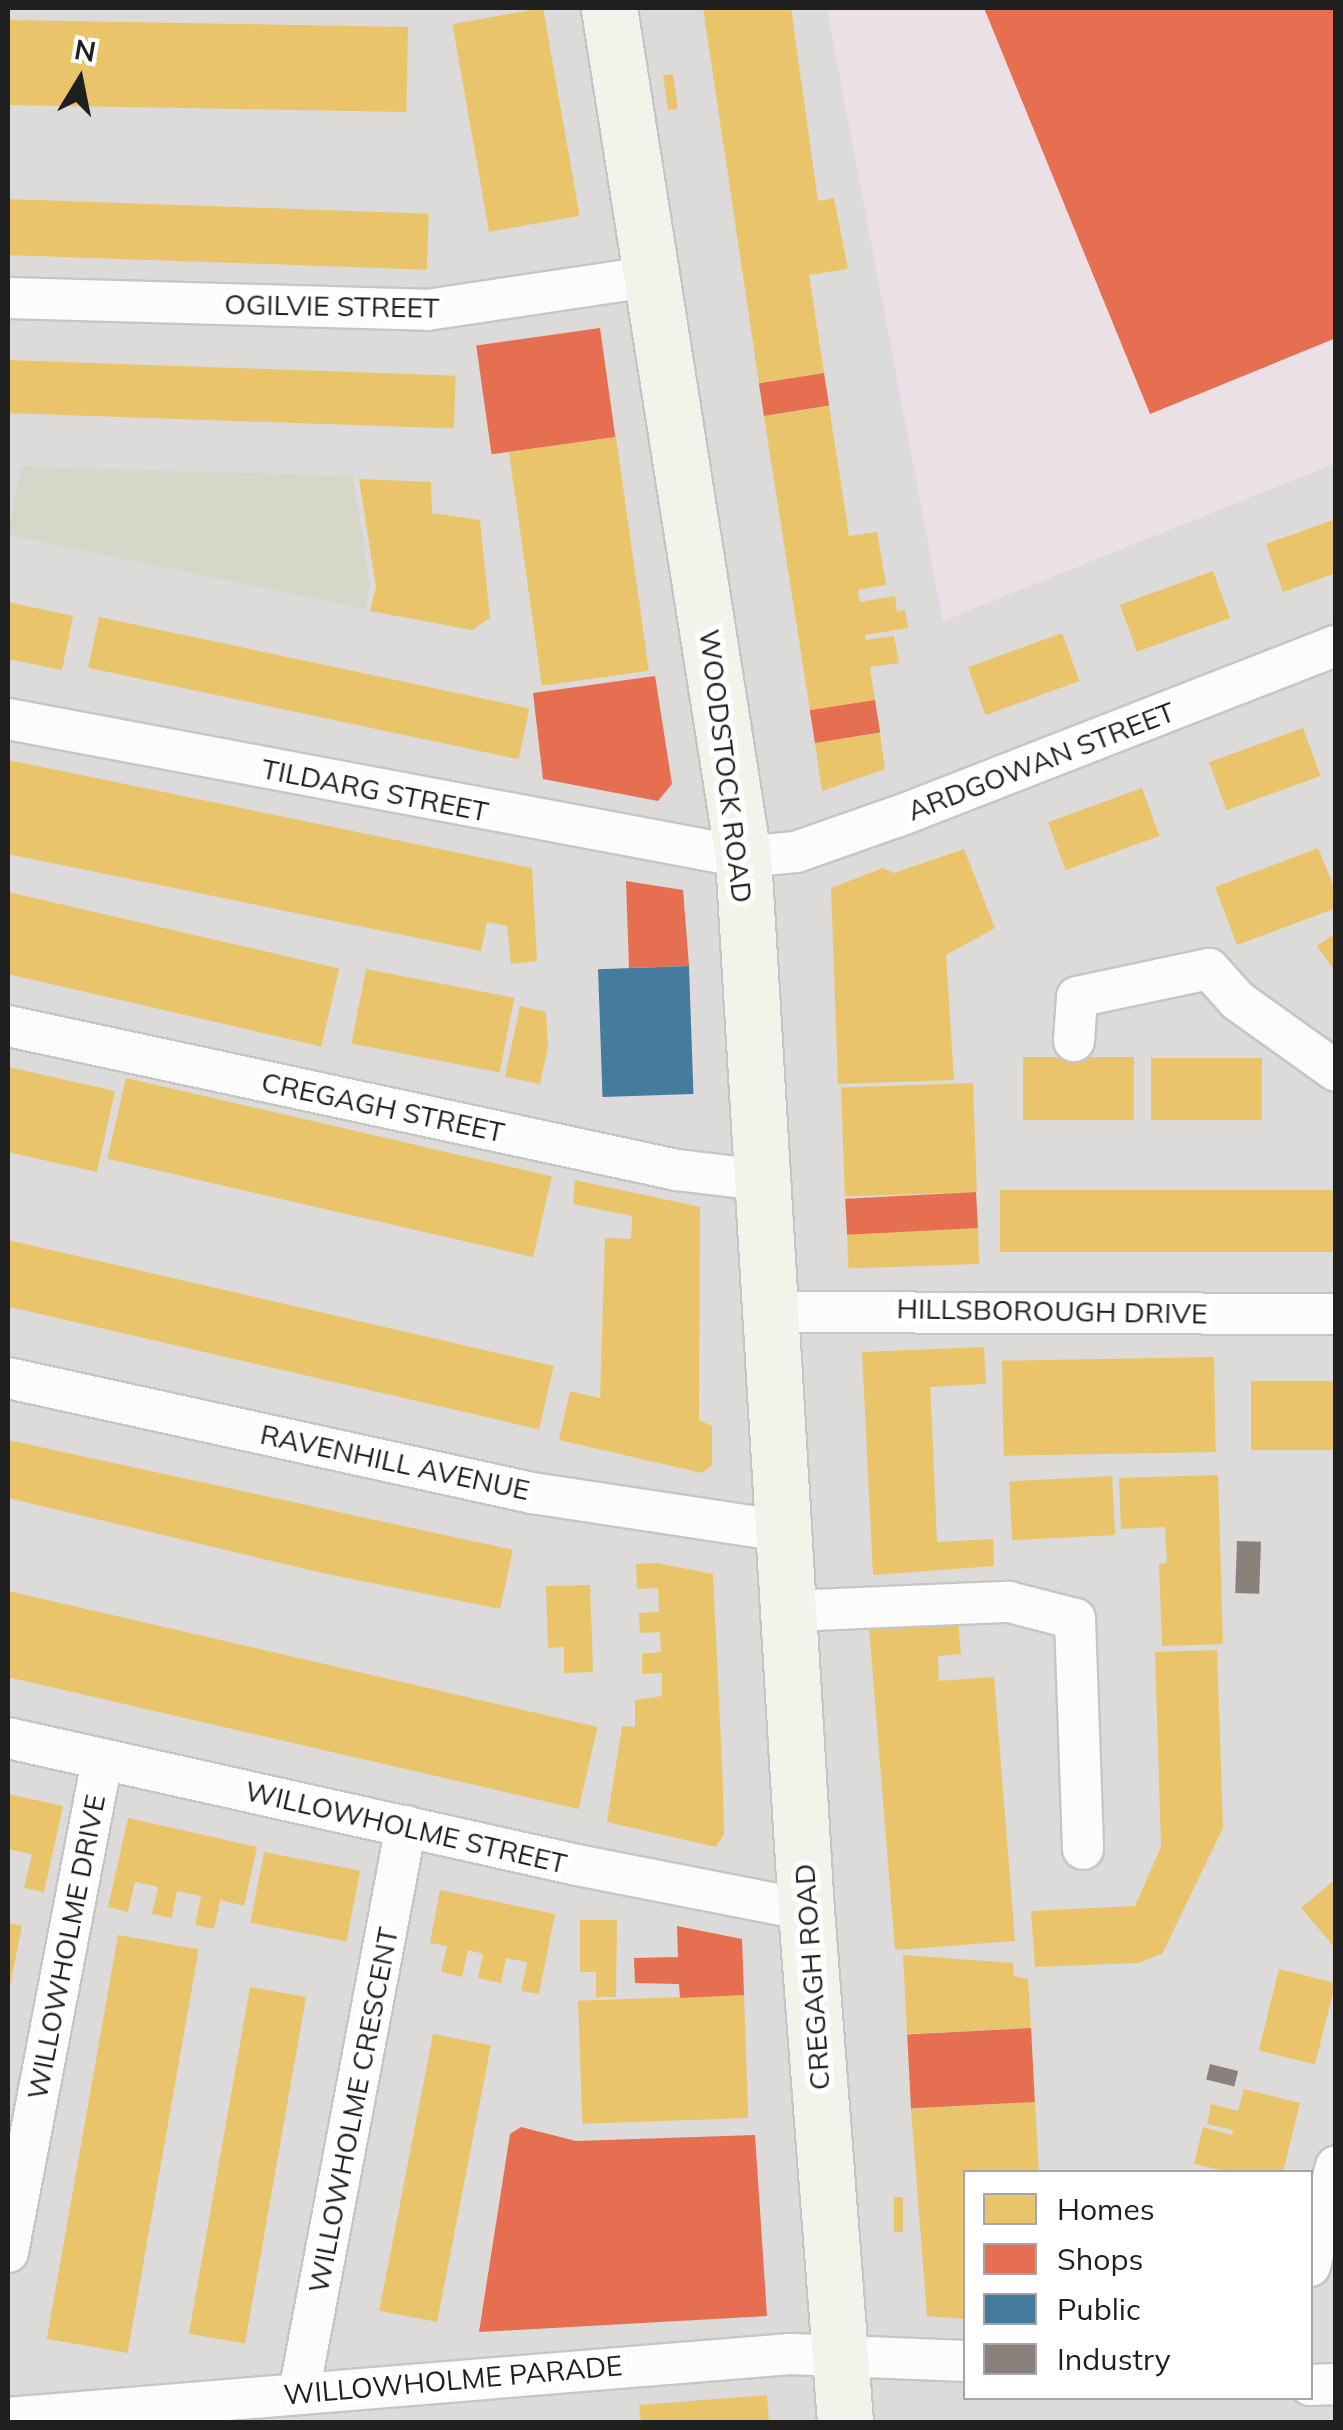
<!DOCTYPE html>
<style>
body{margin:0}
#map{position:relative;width:1343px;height:2430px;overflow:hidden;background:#edece8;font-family:Mulish,sans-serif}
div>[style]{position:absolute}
.residential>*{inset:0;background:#dcdbd9}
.industrial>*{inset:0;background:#ebe0e6}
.construction>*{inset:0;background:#d6d7c9}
.homes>*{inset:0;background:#e9c46a;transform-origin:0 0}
.shops>*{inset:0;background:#e76f51;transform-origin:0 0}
.public>*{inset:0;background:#457b9d;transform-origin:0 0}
.industry>*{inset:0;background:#8a817c;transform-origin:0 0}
.roads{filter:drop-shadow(2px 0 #c6c6c4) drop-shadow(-2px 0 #c6c6c4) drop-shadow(0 2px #c6c6c4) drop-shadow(0 -2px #c6c6c4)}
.street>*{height:40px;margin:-20px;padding:0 20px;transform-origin:20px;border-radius:20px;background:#fcfcfc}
.secondary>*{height:55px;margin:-27.5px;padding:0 27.5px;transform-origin:27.5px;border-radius:27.5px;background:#f3f3eb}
span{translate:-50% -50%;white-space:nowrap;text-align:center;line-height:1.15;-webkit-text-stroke:10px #fff;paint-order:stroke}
.street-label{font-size:28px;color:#1f1f1f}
.frame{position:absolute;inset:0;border:10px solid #1f1f1f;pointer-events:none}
.legend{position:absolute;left:963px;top:2170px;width:350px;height:230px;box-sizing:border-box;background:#fff;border:2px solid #a5a5a5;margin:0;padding:12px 18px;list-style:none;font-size:30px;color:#1f1f1f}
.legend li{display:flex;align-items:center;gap:20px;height:50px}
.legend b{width:50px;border:2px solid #a5a5a5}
.north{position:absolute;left:30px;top:30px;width:100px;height:100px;-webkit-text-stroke:8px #fff;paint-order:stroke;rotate:10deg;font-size:28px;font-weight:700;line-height:40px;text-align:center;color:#1f1f1f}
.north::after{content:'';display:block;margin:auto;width:35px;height:45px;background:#1f1f1f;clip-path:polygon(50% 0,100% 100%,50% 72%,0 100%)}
</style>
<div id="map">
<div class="residential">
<div style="clip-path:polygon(evenodd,8px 8px,827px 8px,943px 620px,1335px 463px,1335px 2422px,8px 2422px,8px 8px,966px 2172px,1310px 2172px,1310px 2398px,966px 2398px,966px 2172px)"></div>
</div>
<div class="industrial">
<div style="clip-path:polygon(827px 8px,1335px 8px,1335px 463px,943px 621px)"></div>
</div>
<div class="construction">
<div style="clip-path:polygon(21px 466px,353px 476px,370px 584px,365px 609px,8px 535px)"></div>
</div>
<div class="homes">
<div style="left:543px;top:8px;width:211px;height:92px;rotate:80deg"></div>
<div style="clip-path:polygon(703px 8px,791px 8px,818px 201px,834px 198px,848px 269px,809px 275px,824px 373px,759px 383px)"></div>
<div style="left:8px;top:20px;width:400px;height:85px;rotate:1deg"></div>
<div style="left:673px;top:74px;width:35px;height:10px;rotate:82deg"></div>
<div style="left:8px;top:199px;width:421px;height:56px;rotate:2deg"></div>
<div style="left:8px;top:360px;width:448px;height:53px;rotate:2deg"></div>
<div style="clip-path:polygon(829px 406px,849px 536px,877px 532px,886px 585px,858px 590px,860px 602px,895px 596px,897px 612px,905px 610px,908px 628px,865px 635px,865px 640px,894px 636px,899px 663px,870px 667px,875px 700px,810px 711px,764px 416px)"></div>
<div style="left:616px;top:437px;width:236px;height:108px;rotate:82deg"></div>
<div style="clip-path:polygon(359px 479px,431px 482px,432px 513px,480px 520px,490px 618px,472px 630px,370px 611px,376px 587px)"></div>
<div style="clip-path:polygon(1336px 519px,1336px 573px,1283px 592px,1266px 544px)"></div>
<div style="left:1213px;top:571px;width:50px;height:99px;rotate:70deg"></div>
<div style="clip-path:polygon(8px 602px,73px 616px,62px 670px,8px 659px)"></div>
<div style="left:99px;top:617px;width:440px;height:52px;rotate:12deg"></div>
<div style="left:1062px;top:633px;width:51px;height:100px;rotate:70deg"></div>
<div style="left:1303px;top:728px;width:51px;height:100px;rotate:70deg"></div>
<div style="clip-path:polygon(880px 733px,885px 769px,822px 791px,815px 743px)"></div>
<div style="clip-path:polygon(8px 760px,532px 868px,537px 961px,511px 964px,507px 926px,487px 922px,481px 951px,8px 854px)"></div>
<div style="left:1142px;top:788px;width:51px;height:100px;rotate:70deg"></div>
<div style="clip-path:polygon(1318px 848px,1336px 892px,1336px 908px,1237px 945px,1215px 887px)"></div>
<div style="clip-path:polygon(964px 849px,995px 928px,946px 955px,954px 1080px,838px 1084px,831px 888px,883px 868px,894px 873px)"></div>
<div style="left:8px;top:892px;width:340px;height:80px;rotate:13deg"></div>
<div style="clip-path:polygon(1336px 933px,1336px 973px,1317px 946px)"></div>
<div style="left:366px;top:969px;width:151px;height:76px;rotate:11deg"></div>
<div style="clip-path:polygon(520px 1006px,546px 1012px,548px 1047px,540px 1084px,505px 1077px)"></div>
<div style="left:1134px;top:1057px;width:63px;height:111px;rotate:90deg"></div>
<div style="left:1151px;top:1058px;width:111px;height:62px"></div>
<div style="clip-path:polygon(8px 1067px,115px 1091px,97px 1172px,8px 1152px)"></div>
<div style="left:126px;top:1078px;width:437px;height:83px;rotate:13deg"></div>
<div style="left:973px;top:1083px;width:109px;height:132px;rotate:88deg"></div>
<div style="clip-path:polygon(575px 1180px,700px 1207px,699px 1420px,712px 1426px,712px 1465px,702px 1473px,559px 1440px,570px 1391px,600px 1398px,605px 1238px,631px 1239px,632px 1216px,573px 1204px)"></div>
<div style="left:1336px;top:1190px;width:62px;height:336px;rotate:90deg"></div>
<div style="left:978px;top:1228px;width:36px;height:131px;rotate:88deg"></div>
<div style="left:8px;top:1240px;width:560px;height:65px;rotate:13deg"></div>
<div style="clip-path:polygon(984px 1347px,986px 1384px,930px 1387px,932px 1424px,937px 1542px,993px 1539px,994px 1566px,873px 1575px,862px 1352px)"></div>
<div style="left:1214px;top:1357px;width:95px;height:212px;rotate:89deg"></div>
<div style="left:1336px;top:1381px;width:69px;height:85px;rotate:90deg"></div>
<div style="clip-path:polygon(8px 1440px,513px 1550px,500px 1609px,318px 1572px,8px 1498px)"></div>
<div style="clip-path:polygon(1218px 1475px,1223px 1644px,1162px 1646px,1159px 1564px,1167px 1563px,1165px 1527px,1121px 1529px,1119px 1478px)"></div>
<div style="left:1112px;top:1476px;width:59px;height:103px;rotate:87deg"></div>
<div style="clip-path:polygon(657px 1563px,713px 1574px,723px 1785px,724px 1834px,716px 1847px,607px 1822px,622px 1726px,635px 1727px,635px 1700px,662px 1696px,662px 1673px,642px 1674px,642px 1654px,661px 1652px,660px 1632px,640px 1633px,639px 1613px,659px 1612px,658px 1588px,637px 1589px,636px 1564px)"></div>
<div style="clip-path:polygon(590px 1585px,593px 1672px,564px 1673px,564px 1647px,548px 1648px,546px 1586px)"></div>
<div style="left:8px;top:1591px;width:605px;height:84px;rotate:13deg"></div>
<div style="clip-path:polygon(958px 1620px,961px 1654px,938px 1656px,939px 1681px,994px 1677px,1015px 1941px,895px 1950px,869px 1627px)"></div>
<div style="clip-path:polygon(1217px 1650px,1223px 1828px,1162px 1954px,1138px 1963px,1035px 1967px,1031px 1911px,1135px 1906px,1161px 1847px,1155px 1652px)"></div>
<div style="clip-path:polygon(8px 1794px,63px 1806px,44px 1892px,24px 1888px,32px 1854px,8px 1849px)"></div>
<div style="clip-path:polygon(128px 1818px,257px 1847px,244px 1906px,220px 1900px,214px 1929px,195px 1925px,201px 1896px,177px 1891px,172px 1918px,152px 1914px,158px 1887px,135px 1882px,128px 1912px,108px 1907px)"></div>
<div style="left:264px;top:1852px;width:98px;height:72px;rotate:11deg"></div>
<div style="clip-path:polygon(1336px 1879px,1336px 1949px,1301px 1908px)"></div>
<div style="clip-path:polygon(440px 1890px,555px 1914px,539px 1994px,521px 1991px,527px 1962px,506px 1958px,501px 1983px,478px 1978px,483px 1954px,468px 1950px,462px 1977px,441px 1972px,447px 1946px,430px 1943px)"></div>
<div style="clip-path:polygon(580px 1920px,617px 1920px,616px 1997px,596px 1997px,596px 1972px,580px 1972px)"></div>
<div style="clip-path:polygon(8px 1923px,22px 1926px,9px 1990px,8px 1989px)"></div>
<div style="left:118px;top:1935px;width:82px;height:410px;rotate:10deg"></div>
<div style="clip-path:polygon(903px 1955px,1013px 1963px,1014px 1976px,1028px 1979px,1031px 2028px,907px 2034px)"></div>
<div style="left:1279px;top:1969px;width:58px;height:84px;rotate:14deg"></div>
<div style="left:250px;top:1987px;width:57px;height:352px;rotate:10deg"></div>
<div style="left:744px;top:1995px;width:123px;height:166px;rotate:88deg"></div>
<div style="left:433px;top:2034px;width:59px;height:282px;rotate:11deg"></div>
<div style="clip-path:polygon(1244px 2089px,1300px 2103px,1283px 2172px,1230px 2172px,1194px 2164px,1203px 2127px,1232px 2135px,1233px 2130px,1207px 2124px,1211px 2104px,1238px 2111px)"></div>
<div style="clip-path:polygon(1035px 2102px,1039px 2172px,966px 2172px,966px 2319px,927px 2316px,911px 2109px)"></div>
<div style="left:894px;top:2197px;width:9px;height:35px"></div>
<div style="clip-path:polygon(767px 2395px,769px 2422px,641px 2422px,639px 2405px)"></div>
</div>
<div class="shops">
<div style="clip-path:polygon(984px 8px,1336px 8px,1336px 338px,1150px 414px)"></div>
<div style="left:600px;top:328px;width:110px;height:125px;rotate:82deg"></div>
<div style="left:824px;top:373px;width:33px;height:66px;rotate:81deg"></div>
<div style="clip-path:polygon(655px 676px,672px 784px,658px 801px,543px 779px,533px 693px)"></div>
<div style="left:875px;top:700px;width:33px;height:66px;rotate:81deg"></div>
<div style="clip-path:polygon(626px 881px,683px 890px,689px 966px,629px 968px)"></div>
<div style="left:976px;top:1192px;width:36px;height:131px;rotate:87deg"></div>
<div style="clip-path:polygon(677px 1926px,742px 1939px,744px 1995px,680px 1998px,679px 1984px,635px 1983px,634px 1958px,678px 1957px)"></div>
<div style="left:1031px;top:2028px;width:74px;height:124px;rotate:87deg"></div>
<div style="clip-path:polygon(521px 2127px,576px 2141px,755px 2135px,767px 2316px,479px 2332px,510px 2134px)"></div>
</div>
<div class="public">
<div style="left:689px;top:966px;width:128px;height:91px;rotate:88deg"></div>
</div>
<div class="industry">
<div style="left:1237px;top:1541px;width:24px;height:52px;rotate:2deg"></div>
<div style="left:1210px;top:2064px;width:29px;height:16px;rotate:14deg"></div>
</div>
<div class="roads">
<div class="street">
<div style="left:8px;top:298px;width:419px;rotate:1.6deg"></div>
<div style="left:427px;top:310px;width:230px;rotate:-8.5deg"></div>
<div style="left:8px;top:719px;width:748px;rotate:10.63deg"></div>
<div style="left:743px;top:857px;width:53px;rotate:-5.4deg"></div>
<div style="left:796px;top:852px;width:109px;rotate:-19.3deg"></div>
<div style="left:899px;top:816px;width:469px;rotate:-21.3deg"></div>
<div style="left:8px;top:1026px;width:684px;rotate:12.15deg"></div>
<div style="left:677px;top:1170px;width:85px;rotate:6.8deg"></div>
<div style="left:1074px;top:1041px;width:44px;rotate:-86.1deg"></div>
<div style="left:1077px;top:997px;width:135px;rotate:-12deg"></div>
<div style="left:1209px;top:969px;width:43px;rotate:47.8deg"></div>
<div style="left:1238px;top:1001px;width:120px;rotate:35.5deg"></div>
<div style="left:769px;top:1312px;width:567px;rotate:0.2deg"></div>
<div style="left:8px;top:1378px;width:536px;rotate:12.38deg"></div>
<div style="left:532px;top:1493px;width:255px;rotate:8.6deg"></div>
<div style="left:790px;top:1611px;width:219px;rotate:-2.4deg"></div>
<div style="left:1009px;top:1602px;width:68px;rotate:14.4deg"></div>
<div style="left:1075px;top:1619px;width:230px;rotate:88deg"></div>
<div style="left:8px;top:1738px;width:583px;rotate:12.58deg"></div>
<div style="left:577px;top:1865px;width:233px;rotate:11.1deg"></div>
<div style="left:8px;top:2252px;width:501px;rotate:-79.18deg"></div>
<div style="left:1310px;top:2266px;width:103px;rotate:-75.4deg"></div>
<div style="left:1310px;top:2385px;width:26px;rotate:-2deg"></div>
<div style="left:299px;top:2393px;width:577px;rotate:-79.31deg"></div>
<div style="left:8px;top:2418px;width:785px;rotate:-4.68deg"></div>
<div style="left:790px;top:2354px;width:176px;rotate:2.3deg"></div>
</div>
<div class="secondary">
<div style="left:609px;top:8px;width:860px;rotate:81.03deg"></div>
<div style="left:743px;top:857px;width:1055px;rotate:86.58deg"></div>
<div style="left:806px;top:1910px;width:513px;rotate:85.64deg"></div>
</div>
</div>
<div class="street-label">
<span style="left:332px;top:306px;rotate:1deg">OGILVIE STREET</span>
<span style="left:1041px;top:761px;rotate:-21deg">ARDGOWAN STREET</span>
<span style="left:726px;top:766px;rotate:83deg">WOODSTOCK ROAD</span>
<span style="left:375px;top:790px;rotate:11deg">TILDARG STREET</span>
<span style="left:383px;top:1107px;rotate:12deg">CREGAGH STREET</span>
<span style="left:1052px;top:1311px;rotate:1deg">HILLSBOROUGH DRIVE</span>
<span style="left:395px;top:1462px;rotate:12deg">RAVENHILL AVENUE</span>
<span style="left:406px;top:1827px;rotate:13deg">WILLOWHOLME STREET</span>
<span style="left:66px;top:1947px;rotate:-79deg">WILLOWHOLME DRIVE</span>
<span style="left:812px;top:1977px;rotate:-94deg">CREGAGH ROAD</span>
<span style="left:353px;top:2110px;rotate:-79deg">WILLOWHOLME CRESCENT</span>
<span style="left:453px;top:2380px;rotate:-5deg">WILLOWHOLME PARADE</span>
</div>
<div class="frame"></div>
<ul class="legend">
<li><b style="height:28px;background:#e9c46a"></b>Homes</li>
<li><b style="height:28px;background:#e76f51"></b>Shops</li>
<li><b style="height:28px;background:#457b9d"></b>Public</li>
<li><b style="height:28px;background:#8a817c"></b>Industry</li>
</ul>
<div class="north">N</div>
</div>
